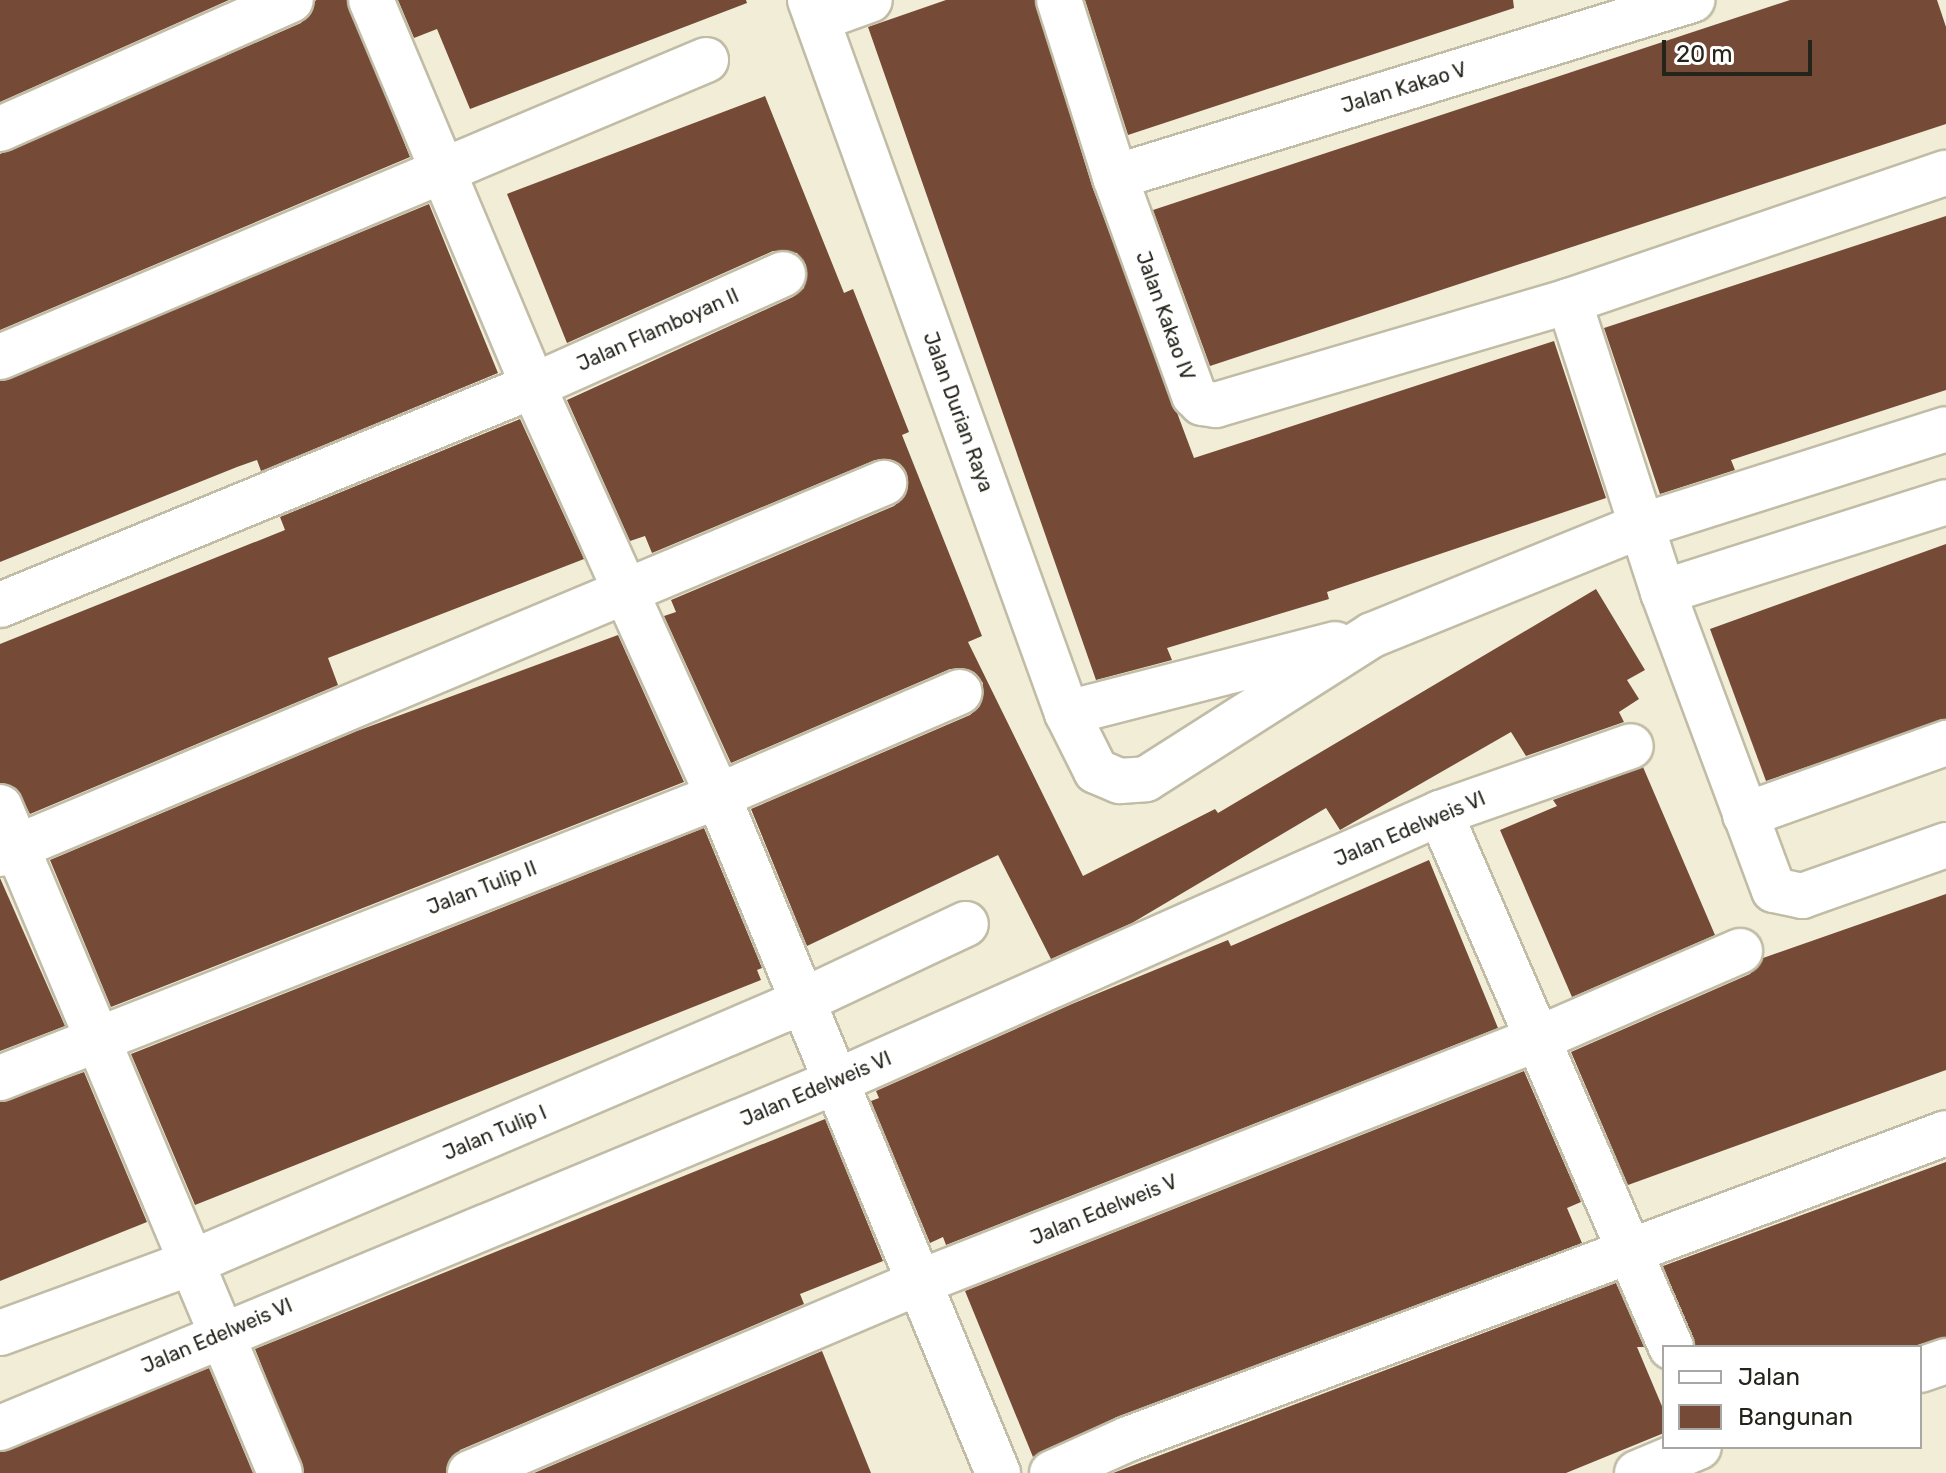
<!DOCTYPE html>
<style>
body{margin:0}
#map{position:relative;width:1946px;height:1473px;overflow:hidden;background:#f1edd6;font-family:Rubik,sans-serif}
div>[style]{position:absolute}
.building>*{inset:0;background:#754b38}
.roads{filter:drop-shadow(2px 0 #c0bca6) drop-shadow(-2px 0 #c0bca6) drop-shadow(0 2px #c0bca6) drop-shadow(0 -2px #c0bca6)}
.street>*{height:44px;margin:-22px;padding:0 22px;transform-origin:22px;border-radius:22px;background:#fff}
span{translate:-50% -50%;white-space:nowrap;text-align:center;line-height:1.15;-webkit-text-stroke:8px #fff;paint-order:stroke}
.street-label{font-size:20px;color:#25241b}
.legend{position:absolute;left:1662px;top:1345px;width:260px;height:104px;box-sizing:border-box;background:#fff;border:2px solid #a8a7a4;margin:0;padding:10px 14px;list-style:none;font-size:24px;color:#25241b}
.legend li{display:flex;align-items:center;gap:16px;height:40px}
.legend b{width:40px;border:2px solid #a8a7a4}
.scale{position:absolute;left:1662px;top:40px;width:150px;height:36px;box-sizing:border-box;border:4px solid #25241b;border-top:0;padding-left:10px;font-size:24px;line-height:28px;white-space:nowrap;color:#25241b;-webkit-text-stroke:6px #fff;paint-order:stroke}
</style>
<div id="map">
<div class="building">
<div style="clip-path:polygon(0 0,229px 0,0 102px)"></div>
<div style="clip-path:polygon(316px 0,347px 0,410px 157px,0 330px,0 154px,301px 23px)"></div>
<div style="clip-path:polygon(398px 0,746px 0,747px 3px,470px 109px,437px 29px,414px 38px)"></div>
<div style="clip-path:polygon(946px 0,1035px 0,1092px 186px,1194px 458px,1554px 341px,1606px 498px,1327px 592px,1329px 599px,1167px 648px,1172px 660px,1096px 680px,868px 27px)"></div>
<div style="clip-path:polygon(1085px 0,1513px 0,1514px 8px,1128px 135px)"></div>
<div style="clip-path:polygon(1790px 0,1937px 0,1946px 27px,1946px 124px,1210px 366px,1153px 210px)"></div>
<div style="clip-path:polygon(765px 96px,844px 293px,853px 289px,909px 432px,902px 435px,982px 636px,968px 642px,1083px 876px,1215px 809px,1218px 813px,1596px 589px,1645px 670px,1627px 680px,1639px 699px,1619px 712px,1624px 722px,1526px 756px,1511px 732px,1340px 830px,1326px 808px,1132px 923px,1051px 959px,998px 855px,807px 946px,751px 809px,970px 715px,980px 706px,983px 683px,974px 672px,950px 669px,731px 763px,664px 616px,676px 612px,671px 600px,894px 506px,904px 497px,907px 474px,898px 463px,875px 460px,652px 553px,645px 536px,630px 541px,567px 400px,793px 297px,804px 288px,806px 265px,797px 253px,773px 251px,567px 343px,507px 194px)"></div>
<div style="clip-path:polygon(429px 204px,498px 373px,261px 471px,257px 460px,237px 467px,0 562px,0 381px)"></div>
<div style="clip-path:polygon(1946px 216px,1946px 390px,1731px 460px,1735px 470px,1660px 494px,1604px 328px)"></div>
<div style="clip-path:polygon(520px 419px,584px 559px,328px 658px,338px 685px,30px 814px,16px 788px,0 783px,0 644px,285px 530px,280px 517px)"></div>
<div style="clip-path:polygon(1946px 544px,1946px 719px,1766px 781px,1710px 629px)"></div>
<div style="clip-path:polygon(618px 635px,684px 782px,111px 1007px,50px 860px,357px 731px)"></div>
<div style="clip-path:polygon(1643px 767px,1715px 935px,1572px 997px,1500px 830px,1557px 806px,1553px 800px)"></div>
<div style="clip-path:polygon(704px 828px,762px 968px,757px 970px,761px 980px,195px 1205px,131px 1054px)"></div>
<div style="clip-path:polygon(1429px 860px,1498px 1028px,946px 1245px,943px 1237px,930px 1243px,871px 1101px,879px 1098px,876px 1091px,1072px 1004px,1228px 940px,1231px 946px)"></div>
<div style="clip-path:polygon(0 878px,65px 1026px,0 1051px)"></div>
<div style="clip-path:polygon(1946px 894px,1946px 1070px,1628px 1185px,1571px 1052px,1750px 974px,1763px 958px)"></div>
<div style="clip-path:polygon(1524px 1071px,1581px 1202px,1567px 1208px,1582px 1243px,1119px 1416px,1033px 1457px,965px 1291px)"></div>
<div style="clip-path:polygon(84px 1072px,147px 1222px,0 1281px,0 1102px)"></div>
<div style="clip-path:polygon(825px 1119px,883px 1261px,800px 1294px,804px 1304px,460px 1450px,446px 1473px,304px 1473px,255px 1349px)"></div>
<div style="clip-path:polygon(1946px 1162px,1946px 1337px,1911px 1347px,1696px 1347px,1663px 1266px)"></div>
<div style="clip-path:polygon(1616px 1283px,1644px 1347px,1637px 1347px,1664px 1411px,1664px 1433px,1566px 1473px,1113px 1473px)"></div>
<div style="clip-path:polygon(822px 1351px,871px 1473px,534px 1473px)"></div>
<div style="clip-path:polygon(209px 1368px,253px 1473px,0 1473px,0 1452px)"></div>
</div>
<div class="roads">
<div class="street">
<div style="left:371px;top:0;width:419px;rotate:67.2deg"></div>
<div style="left:533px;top:386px;width:450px;rotate:65.7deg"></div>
<div style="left:718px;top:796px;width:733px;rotate:67.53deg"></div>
<div style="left:810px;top:0;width:758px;rotate:70.18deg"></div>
<div style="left:1067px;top:713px;width:65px;rotate:63.4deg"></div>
<div style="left:1096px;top:771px;width:26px;rotate:23deg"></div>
<div style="left:1120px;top:781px;width:26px;rotate:-4deg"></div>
<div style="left:1146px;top:779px;width:268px;rotate:-32.5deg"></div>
<div style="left:1372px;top:635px;width:290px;rotate:-22.1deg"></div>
<div style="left:1641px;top:526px;width:320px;rotate:-17.6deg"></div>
<div style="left:1059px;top:0;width:186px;rotate:72.4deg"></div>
<div style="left:1115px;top:177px;width:232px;rotate:70.1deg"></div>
<div style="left:1194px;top:395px;width:11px;rotate:45deg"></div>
<div style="left:1202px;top:403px;width:14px;rotate:8deg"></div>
<div style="left:1216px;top:405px;width:368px;rotate:-16.4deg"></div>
<div style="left:1569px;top:301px;width:398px;rotate:-18.8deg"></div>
<div style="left:817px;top:19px;width:56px;rotate:-19.7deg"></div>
<div style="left:0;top:129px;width:318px;rotate:-23.9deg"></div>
<div style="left:1115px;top:177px;width:604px;rotate:-17.05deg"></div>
<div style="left:1569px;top:301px;width:306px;rotate:72.1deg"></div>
<div style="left:1663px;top:592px;width:318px;rotate:69.6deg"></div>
<div style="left:1774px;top:890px;width:29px;rotate:12deg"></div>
<div style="left:1802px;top:896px;width:153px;rotate:-19.5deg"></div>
<div style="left:0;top:357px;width:766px;rotate:-22.82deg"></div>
<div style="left:1663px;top:592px;width:297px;rotate:-17.6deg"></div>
<div style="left:0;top:605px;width:576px;rotate:-22.34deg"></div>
<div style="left:533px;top:386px;width:274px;rotate:-24.1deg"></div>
<div style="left:1067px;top:713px;width:277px;rotate:-14.4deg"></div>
<div style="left:0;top:807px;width:722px;rotate:67.2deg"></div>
<div style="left:1440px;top:813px;width:582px;rotate:66.61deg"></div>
<div style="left:1745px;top:815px;width:214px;rotate:-19.7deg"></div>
<div style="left:0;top:854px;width:959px;rotate:-22.77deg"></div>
<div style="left:0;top:1078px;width:771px;rotate:-21.44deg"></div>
<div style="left:718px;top:796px;width:263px;rotate:-23.3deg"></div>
<div style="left:0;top:1333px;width:202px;rotate:-20.2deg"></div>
<div style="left:190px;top:1263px;width:645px;rotate:-23.11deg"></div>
<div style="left:783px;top:1010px;width:202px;rotate:-25.2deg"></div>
<div style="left:1920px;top:1370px;width:28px;rotate:-19deg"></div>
<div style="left:0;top:1428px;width:904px;rotate:-22.51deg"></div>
<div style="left:835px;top:1082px;width:662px;rotate:-23.97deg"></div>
<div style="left:1440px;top:813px;width:202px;rotate:-19.3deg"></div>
<div style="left:470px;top:1473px;width:483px;rotate:-23deg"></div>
<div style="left:915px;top:1284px;width:674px;rotate:-21.5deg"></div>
<div style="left:1542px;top:1037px;width:216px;rotate:-23.5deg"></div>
<div style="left:1052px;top:1473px;width:83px;rotate:-24.1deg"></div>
<div style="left:1128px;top:1439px;width:873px;rotate:-20.51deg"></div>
<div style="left:1637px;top:1473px;width:67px;rotate:-22.8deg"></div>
</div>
</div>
<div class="street-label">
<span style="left:1404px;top:88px;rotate:-17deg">Jalan Kakao V</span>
<span style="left:1165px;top:316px;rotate:70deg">Jalan Kakao IV</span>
<span style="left:658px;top:330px;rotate:-24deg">Jalan Flamboyan II</span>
<span style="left:958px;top:412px;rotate:70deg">Jalan Durian Raya</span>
<span style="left:1410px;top:829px;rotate:-23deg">Jalan Edelweis VI</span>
<span style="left:482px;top:888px;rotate:-21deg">Jalan Tulip II</span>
<span style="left:816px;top:1089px;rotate:-23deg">Jalan Edelweis VI</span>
<span style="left:495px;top:1133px;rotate:-23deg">Jalan Tulip I</span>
<span style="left:1104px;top:1210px;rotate:-22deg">Jalan Edelweis V</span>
<span style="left:217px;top:1336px;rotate:-23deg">Jalan Edelweis VI</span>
</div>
<ul class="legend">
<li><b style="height:10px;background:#fff"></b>Jalan</li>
<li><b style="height:22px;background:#754b38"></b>Bangunan</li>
</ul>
<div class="scale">20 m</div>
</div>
